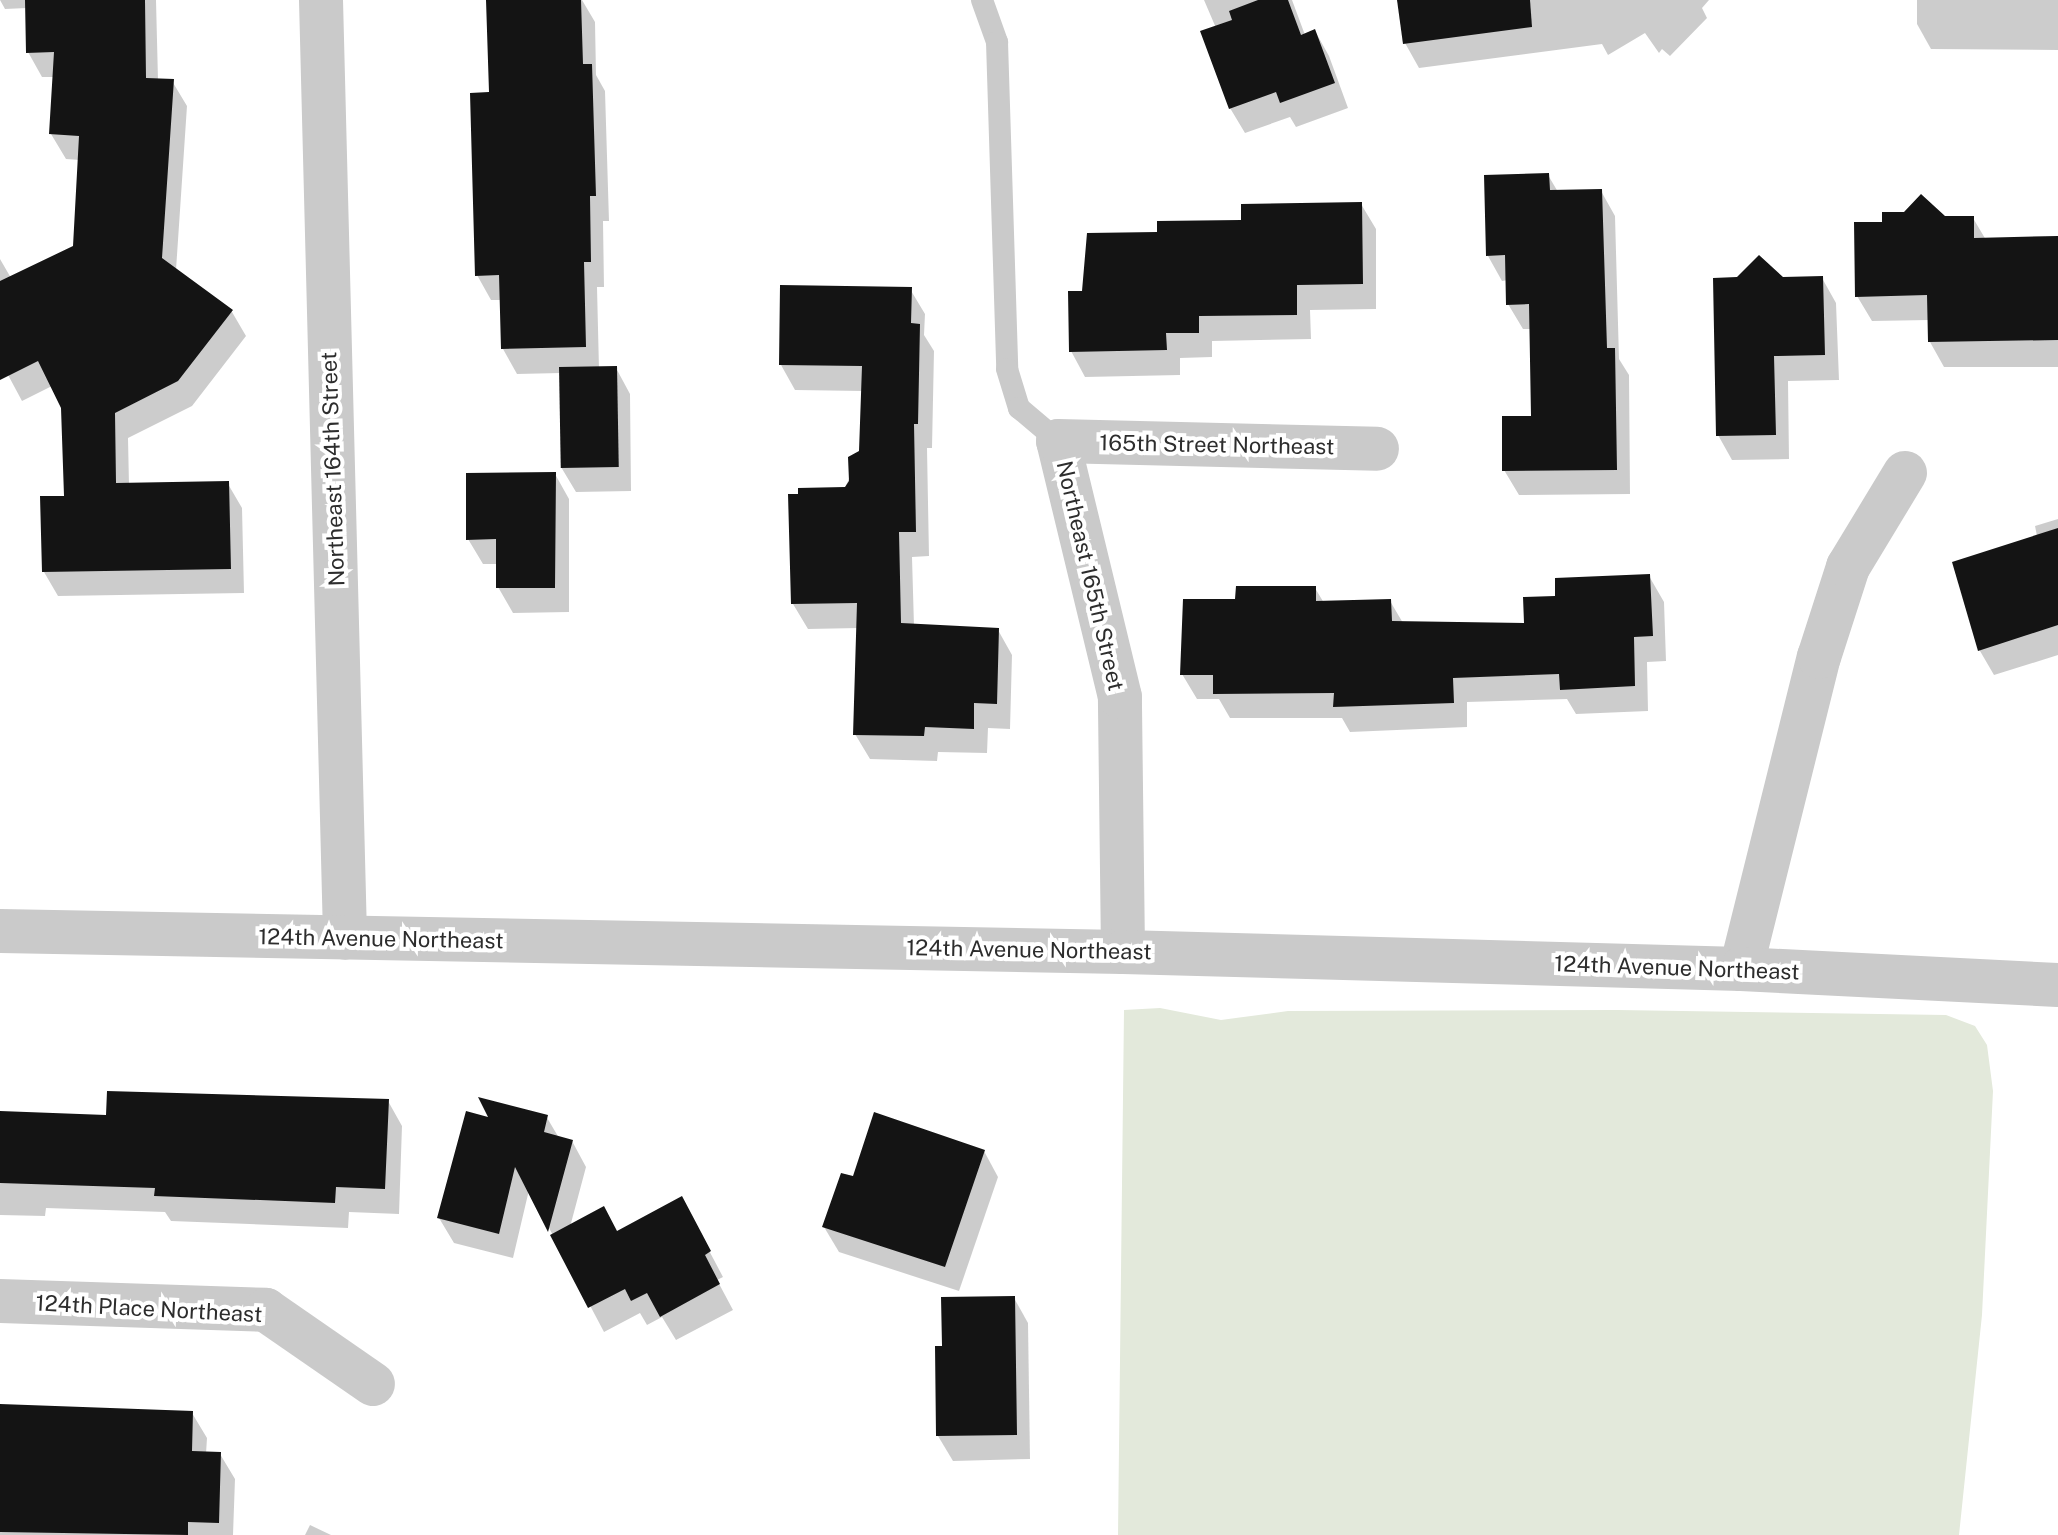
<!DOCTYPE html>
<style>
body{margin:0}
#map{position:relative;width:2058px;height:1535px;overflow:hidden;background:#fff;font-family:"Public Sans",sans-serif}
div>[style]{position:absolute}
.green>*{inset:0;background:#e3e9db}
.shadow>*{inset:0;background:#0003}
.building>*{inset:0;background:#141414;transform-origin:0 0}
.service>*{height:22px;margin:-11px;padding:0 11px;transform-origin:11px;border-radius:11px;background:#cacaca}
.minor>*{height:44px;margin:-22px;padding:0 22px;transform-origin:22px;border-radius:22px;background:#cacaca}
.tertiary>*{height:44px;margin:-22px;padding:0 22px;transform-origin:22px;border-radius:22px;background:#cacaca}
span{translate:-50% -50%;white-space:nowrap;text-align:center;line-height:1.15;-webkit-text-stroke:8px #fff;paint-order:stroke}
.street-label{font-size:22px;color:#2d2d2d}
</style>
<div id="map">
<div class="green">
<div style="clip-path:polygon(1160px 1008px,1221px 1020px,1288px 1011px,1617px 1010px,1946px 1015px,1975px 1026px,1987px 1045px,1993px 1091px,1982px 1315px,1959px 1535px,1118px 1535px,1124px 1010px)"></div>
</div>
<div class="shadow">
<div style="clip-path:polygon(0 0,156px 0,158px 80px,172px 81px,187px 106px,176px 270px,232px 312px,246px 336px,192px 406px,128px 438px,129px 485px,228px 484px,242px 508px,244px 593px,58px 596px,44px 572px,66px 498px,63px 407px,52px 386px,22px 401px,0 360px,0 259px,11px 278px,75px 247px,80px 160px,66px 159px,51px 134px,54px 77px,42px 77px,28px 52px,27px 8px,5px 9px)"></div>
<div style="clip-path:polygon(488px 0,582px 0,595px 22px,596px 75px,605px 91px,609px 221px,603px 221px,604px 287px,597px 287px,599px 369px,616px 368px,630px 394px,631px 491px,576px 492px,561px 467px,561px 373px,517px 374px,503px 349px,502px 300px,491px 300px,477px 275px,491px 94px)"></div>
<div style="clip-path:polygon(1204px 0,1292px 0,1305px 35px,1315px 31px,1329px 56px,1348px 108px,1296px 127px,1290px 117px,1245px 133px,1230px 108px,1216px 28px)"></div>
<div style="clip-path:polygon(1399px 0,1709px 0,1702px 8px,1707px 18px,1670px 56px,1662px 49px,1659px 53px,1645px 33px,1608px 55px,1602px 44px,1419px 68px,1405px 43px)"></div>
<div style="clip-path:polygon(1917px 0,2058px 0,2058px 50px,1931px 49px,1917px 24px)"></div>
<div style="clip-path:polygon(1548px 175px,1558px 192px,1601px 191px,1615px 216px,1619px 359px,1629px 375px,1630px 494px,1519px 495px,1504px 470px,1533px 418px,1532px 329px,1523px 329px,1508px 304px,1508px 280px,1502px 281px,1488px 256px)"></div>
<div style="clip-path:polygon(1361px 204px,1376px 229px,1376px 309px,1310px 310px,1311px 339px,1212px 341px,1212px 357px,1180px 358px,1180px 375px,1085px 377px,1071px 351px,1084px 293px,1159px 234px)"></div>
<div style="clip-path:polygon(1944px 218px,1973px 218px,1986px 240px,2058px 240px,2058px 367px,1944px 367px,1930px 342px,1929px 320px,1872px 321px,1857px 296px)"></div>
<div style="clip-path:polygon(1822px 278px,1836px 303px,1839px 380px,1788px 381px,1789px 459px,1732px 460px,1718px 435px,1738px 279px)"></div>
<div style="clip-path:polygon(910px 289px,925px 314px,924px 335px,934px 351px,932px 448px,927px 448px,929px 556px,912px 557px,914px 626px,998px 630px,1012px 655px,1010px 729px,988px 728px,987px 753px,938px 752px,937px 761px,870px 759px,855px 734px,859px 628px,808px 629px,793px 604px,861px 452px,863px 391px,795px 390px,781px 365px)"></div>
<div style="clip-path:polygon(555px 474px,569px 499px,569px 612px,513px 613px,498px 587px,498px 564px,483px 564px,468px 539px)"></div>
<div style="clip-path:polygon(2058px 519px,2058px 655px,1994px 675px,1980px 651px,1954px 563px,2037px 536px,2035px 526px)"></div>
<div style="clip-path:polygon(1649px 576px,1664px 602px,1666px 661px,1647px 662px,1648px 711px,1576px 714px,1567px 699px,1467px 702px,1467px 727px,1350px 732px,1342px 718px,1230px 718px,1219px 699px,1197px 699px,1182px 674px,1237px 601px,1315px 588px,1324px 603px,1390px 601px,1403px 623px,1526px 625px,1557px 598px)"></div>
<div style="clip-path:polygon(388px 1101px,402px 1126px,399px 1214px,349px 1212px,348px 1228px,171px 1221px,165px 1212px,46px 1208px,45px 1216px,0 1215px,0 1113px,108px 1117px)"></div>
<div style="clip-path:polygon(546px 1116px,559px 1138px,572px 1141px,586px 1167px,570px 1227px,617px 1233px,695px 1224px,723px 1277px,717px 1280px,733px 1310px,676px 1340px,662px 1317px,647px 1325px,640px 1313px,604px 1332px,529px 1190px,513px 1258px,454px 1243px,439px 1218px,492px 1120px)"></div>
<div style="clip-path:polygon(984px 1151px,998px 1177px,959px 1291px,839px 1252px,824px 1227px,854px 1179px)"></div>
<div style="clip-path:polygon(1014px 1298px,1028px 1323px,1030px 1459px,953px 1461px,938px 1436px,944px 1348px)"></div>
<div style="clip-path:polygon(192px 1413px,207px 1438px,206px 1454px,220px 1454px,235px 1479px,233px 1535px,0 1535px,0 1434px)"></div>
<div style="clip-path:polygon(310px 1525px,331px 1535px,305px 1535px)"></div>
</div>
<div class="building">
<div style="clip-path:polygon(25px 0,145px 0,146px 78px,174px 79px,162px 258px,233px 310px,178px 381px,115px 413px,116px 483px,229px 481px,231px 569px,42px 572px,40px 496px,64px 496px,61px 408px,38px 361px,0 380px,0 281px,73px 246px,79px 136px,49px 134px,54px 52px,26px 53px)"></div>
<div style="clip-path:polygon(486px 0,581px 0,583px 64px,592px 64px,596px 196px,590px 196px,591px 262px,584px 262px,586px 347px,501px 349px,499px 275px,475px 276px,470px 93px,489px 92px)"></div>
<div style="clip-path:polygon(1258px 0,1288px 0,1301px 35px,1315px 29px,1335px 83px,1280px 103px,1276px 92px,1229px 109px,1200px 31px,1232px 20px,1229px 11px)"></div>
<div style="clip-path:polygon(1397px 0,1530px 0,1532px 27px,1403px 44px)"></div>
<div style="clip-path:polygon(1549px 173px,1550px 190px,1602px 189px,1607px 348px,1615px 348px,1617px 470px,1502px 471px,1502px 416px,1531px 416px,1529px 304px,1506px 305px,1505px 255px,1486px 256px,1484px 175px)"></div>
<div style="clip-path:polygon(1921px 194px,1945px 216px,1974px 216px,1974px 238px,2058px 236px,2058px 340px,1928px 342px,1927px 295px,1855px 297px,1854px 222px,1882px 222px,1882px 212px,1904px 212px)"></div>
<div style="clip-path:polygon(1362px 202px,1363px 284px,1297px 285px,1297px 315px,1199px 316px,1199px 333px,1166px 333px,1167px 350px,1069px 352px,1068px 291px,1082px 291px,1087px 233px,1157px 232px,1157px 221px,1241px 220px,1241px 204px)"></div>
<div style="clip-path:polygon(1759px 255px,1783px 277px,1823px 276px,1825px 355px,1774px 356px,1776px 435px,1716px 436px,1713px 278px,1737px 277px)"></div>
<div style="clip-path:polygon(780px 285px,912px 287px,911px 323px,920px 324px,918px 424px,914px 424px,916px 532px,899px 532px,901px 623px,999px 628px,997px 704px,974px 703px,974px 729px,925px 727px,924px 736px,853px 735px,857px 603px,791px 604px,788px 494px,798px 494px,798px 488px,845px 487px,849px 481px,848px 457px,859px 451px,862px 366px,779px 365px)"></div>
<div style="left:617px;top:366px;width:101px;height:58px;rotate:89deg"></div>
<div style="clip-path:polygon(556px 472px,555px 588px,496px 588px,496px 539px,466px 540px,466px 473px)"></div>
<div style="clip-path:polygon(2058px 528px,2058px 625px,1978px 651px,1952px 562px)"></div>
<div style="clip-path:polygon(1650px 574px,1653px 636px,1634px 637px,1635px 686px,1560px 690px,1559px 674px,1453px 678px,1454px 703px,1333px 707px,1334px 693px,1213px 694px,1213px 675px,1180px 675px,1183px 599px,1235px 599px,1236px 586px,1316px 586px,1316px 601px,1391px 599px,1392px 621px,1524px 623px,1523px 597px,1555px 596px,1555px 578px)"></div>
<div style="clip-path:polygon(107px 1091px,389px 1099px,385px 1189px,336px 1187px,335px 1203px,154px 1196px,155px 1188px,0 1183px,0 1111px,106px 1115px)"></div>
<div style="clip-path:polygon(478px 1097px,548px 1115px,544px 1132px,573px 1140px,548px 1232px,515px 1167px,499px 1234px,437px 1218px,466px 1111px,488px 1117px)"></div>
<div style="clip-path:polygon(874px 1112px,985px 1150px,945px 1267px,822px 1227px,841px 1173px,853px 1176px)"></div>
<div style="clip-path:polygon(682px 1196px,711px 1251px,705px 1255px,720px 1284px,660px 1317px,647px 1293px,631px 1301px,625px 1289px,588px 1308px,550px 1235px,604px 1206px,617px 1231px)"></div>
<div style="clip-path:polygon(1015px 1296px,1017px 1435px,936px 1436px,935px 1346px,942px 1346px,941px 1297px)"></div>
<div style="clip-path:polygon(0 1404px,193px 1411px,192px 1451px,221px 1452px,219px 1523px,188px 1522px,188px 1535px,0 1532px)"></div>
</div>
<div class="service">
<div style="left:982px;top:0;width:45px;rotate:70.3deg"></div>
<div style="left:997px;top:42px;width:327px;rotate:88.2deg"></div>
<div style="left:1007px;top:369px;width:41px;rotate:72.9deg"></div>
<div style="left:1019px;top:408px;width:51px;rotate:40.2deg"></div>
</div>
<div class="minor">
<div style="left:321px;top:0;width:938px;rotate:88.53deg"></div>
<div style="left:1123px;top:952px;width:255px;rotate:-90.7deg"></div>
<div style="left:1120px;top:697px;width:263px;rotate:-103.6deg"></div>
<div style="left:1058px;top:441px;width:319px;rotate:1.4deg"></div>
<div style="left:1741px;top:969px;width:322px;rotate:-76deg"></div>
<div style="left:1819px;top:657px;width:95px;rotate:-72.1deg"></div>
<div style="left:1848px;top:567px;width:110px;rotate:-58.8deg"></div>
<div style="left:0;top:1301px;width:266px;rotate:1.9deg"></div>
<div style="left:266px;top:1310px;width:130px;rotate:34.7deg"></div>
</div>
<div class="tertiary">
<div style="left:0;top:931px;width:1123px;rotate:1.07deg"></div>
<div style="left:1123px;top:952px;width:618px;rotate:1.58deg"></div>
<div style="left:1741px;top:969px;width:317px;rotate:2.9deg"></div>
</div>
<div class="street-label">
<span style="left:1217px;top:445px;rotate:1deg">165th Street Northeast</span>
<span style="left:333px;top:469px;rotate:-92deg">Northeast 164th Street</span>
<span style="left:1090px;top:576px;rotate:77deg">Northeast 165th Street</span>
<span style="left:381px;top:939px;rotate:1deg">124th Avenue Northeast</span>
<span style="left:1029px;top:950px;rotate:1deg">124th Avenue Northeast</span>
<span style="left:1677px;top:968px;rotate:2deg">124th Avenue Northeast</span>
<span style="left:149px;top:1309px;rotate:3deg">124th Place Northeast</span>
</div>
</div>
